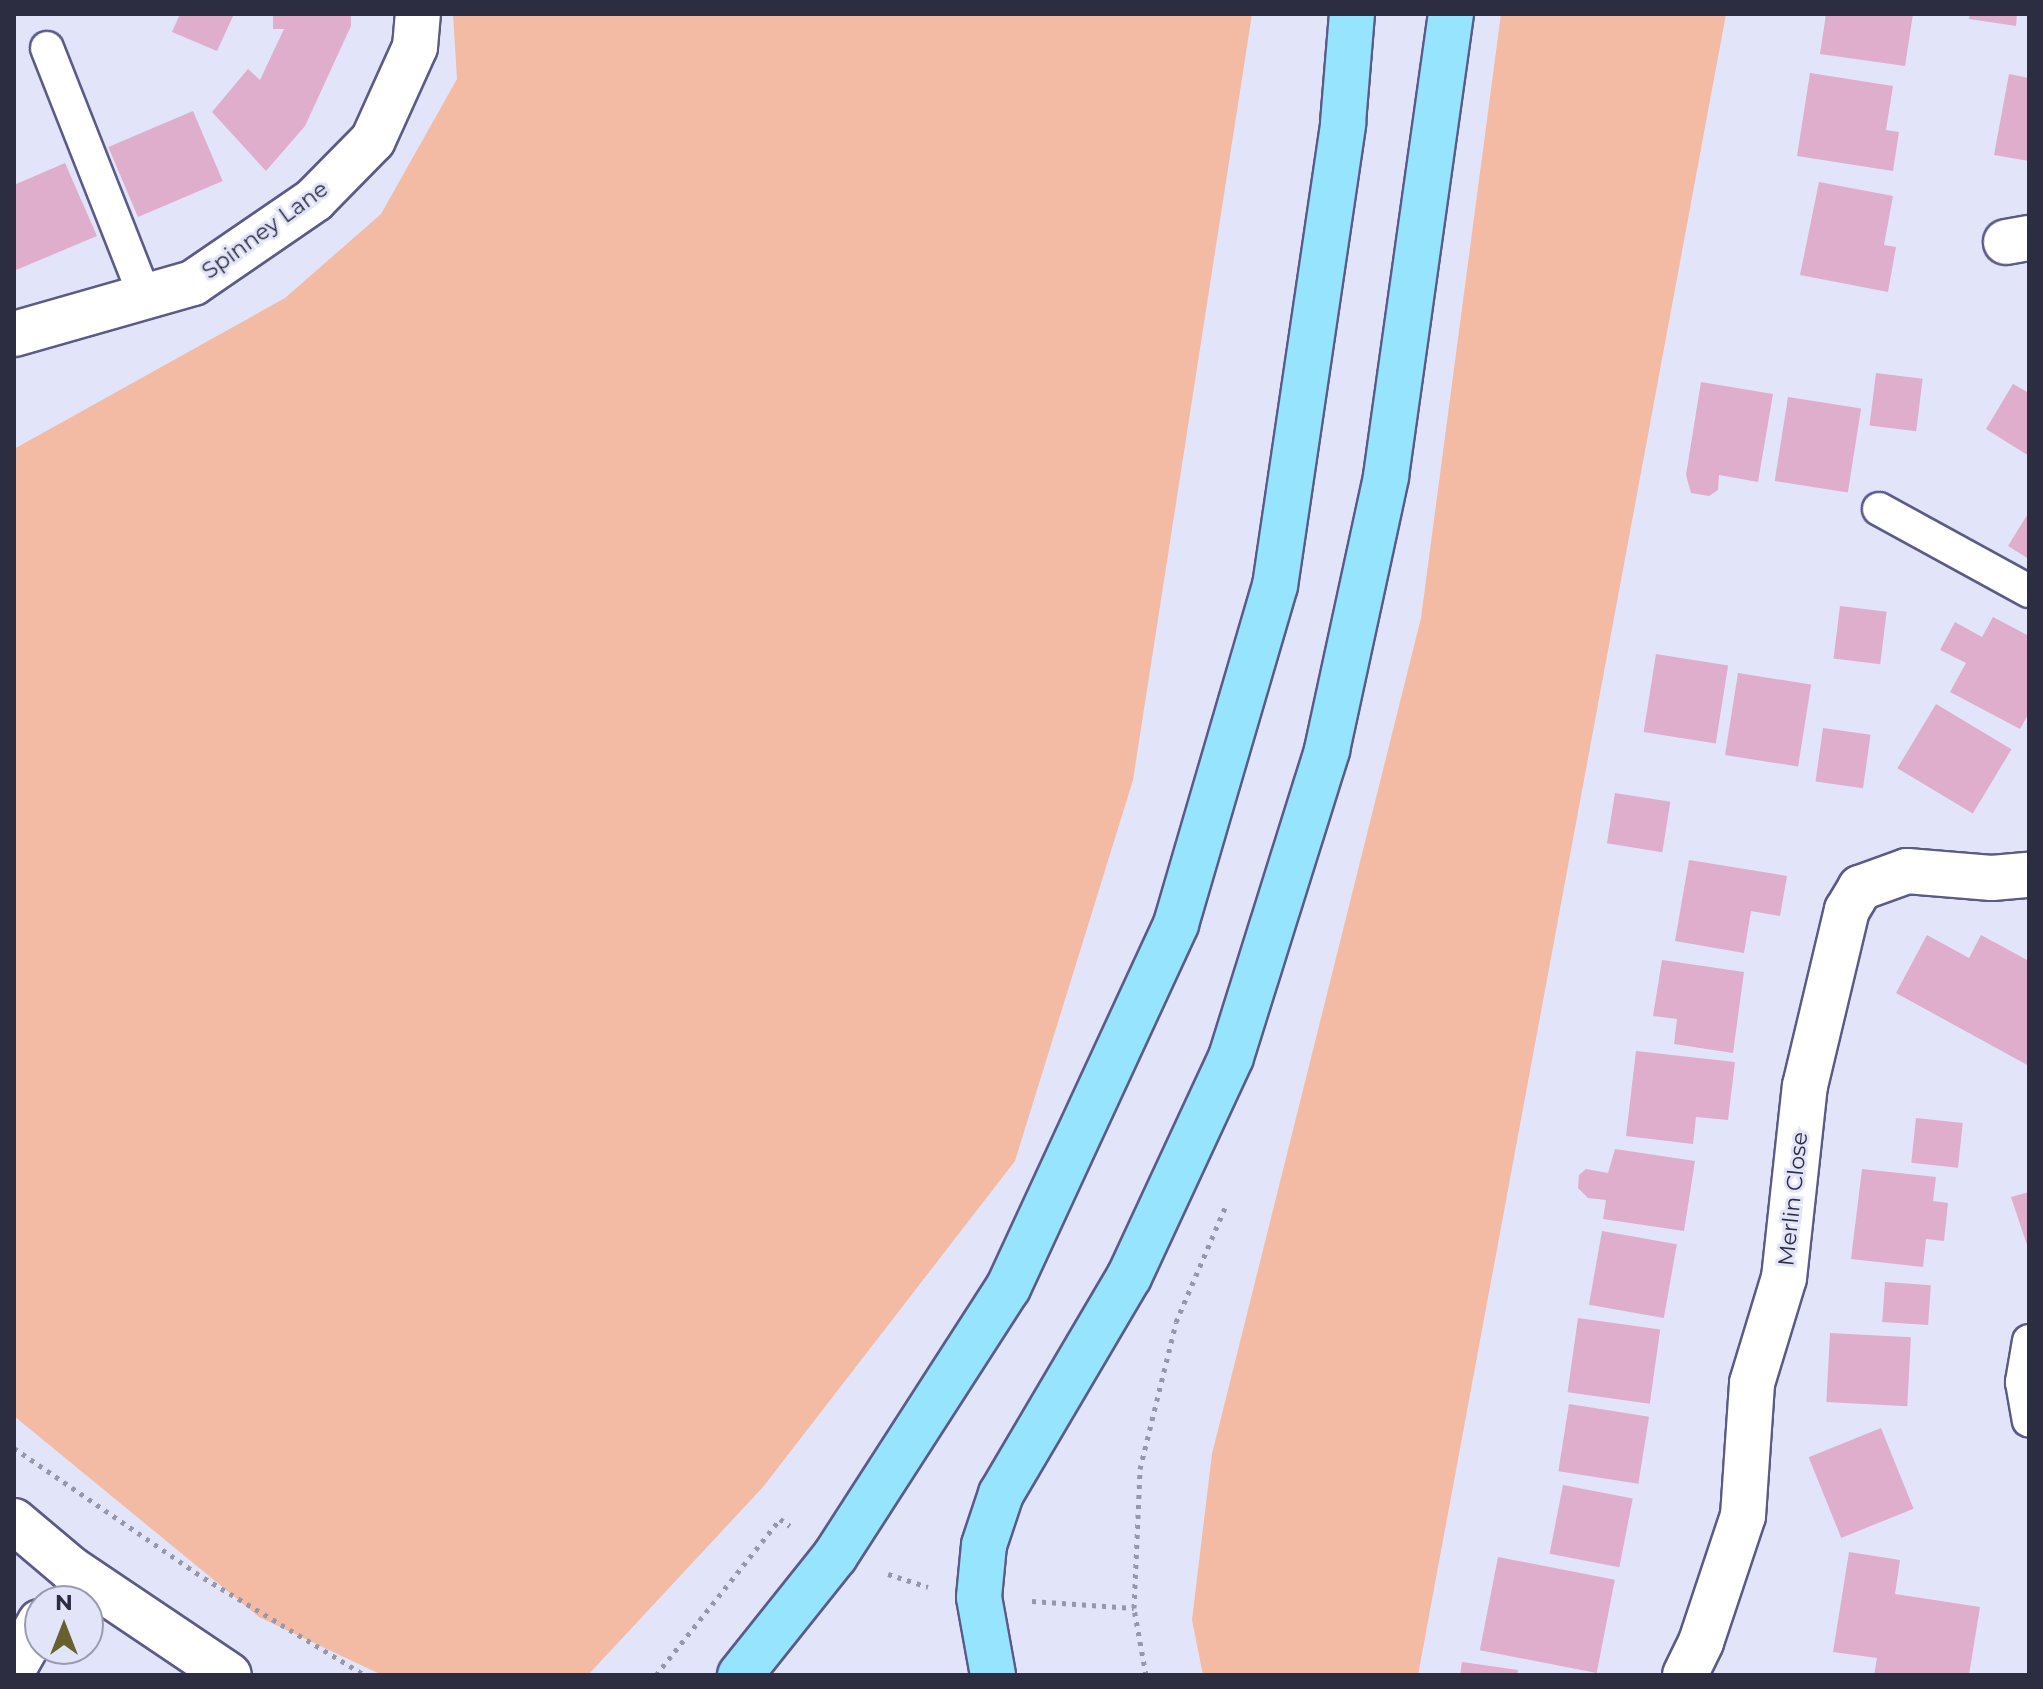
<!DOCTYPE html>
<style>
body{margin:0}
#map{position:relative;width:2043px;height:1689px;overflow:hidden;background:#e2e4f9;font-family:Montserrat,sans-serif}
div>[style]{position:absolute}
.green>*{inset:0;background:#f3baa4}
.building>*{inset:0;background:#dfaecc;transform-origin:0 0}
.path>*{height:5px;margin-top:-2.5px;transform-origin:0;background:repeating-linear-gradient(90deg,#9597ab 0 4px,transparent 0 10px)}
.roads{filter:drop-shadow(2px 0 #5a5b87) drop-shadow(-2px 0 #5a5b87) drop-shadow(0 2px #5a5b87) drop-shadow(0 -2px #5a5b87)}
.service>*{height:32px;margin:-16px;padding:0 16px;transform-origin:16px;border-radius:16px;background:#fff}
.minor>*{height:44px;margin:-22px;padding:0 22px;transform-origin:22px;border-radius:22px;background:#fff}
.trunk>*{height:44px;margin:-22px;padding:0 22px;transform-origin:22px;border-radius:22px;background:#97e4fe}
span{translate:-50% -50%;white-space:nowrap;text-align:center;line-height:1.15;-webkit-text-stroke:6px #e2e4f9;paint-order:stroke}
.street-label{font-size:22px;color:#2c2d40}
.frame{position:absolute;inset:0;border:16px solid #2c2d40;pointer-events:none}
.north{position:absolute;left:24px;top:1585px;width:80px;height:80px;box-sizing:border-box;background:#e2e4f9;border:2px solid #999baf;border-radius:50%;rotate:0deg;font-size:22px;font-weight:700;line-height:32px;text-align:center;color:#2c2d40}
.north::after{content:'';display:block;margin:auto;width:28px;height:36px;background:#68612e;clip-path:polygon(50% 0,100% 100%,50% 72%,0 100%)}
</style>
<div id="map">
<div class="green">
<div style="clip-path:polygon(453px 14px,1252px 14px,1133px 780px,1015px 1161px,763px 1487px,588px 1675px,382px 1675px,259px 1617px,14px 1416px,14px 449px,285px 298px,381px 214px,457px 79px)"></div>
<div style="clip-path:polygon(1501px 14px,1726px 14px,1418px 1675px,1203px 1675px,1192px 1620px,1212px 1454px,1421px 618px)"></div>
</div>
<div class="building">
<div style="clip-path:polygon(180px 14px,234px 14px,217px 51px,172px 32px)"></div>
<div style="clip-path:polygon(273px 14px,351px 14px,351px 26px,305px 126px,266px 171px,212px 112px,248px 69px,260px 80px,284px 29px,273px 29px)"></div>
<div style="clip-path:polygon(1826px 14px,1913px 14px,1905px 66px,1820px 54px)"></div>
<div style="clip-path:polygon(1970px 14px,2017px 14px,2016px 26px,1969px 19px)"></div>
<div style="clip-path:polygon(1810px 73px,1893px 86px,1886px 130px,1899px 132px,1893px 171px,1797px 156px)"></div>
<div style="clip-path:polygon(2009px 74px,2029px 78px,2029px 161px,1994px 155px)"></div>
<div style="left:193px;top:111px;width:76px;height:92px;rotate:67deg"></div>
<div style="clip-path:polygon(65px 163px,97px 236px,16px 270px,14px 185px)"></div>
<div style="clip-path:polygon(1819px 182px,1893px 196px,1884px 245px,1896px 247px,1888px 292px,1800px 275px)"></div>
<div style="left:1876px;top:373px;width:47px;height:53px;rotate:7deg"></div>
<div style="clip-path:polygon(1701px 382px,1773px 394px,1758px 482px,1719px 475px,1718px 490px,1709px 496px,1691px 493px,1686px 475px)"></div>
<div style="clip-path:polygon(2013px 384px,2029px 393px,2029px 456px,1986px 429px)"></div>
<div style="left:1788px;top:397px;width:74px;height:85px;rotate:9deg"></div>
<div style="clip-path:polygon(2029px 512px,2029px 559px,2008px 546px)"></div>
<div style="left:1840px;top:606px;width:47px;height:53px;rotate:7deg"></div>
<div style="clip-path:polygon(1993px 617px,2029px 636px,2029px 713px,2020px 729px,1950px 692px,1966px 663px,1940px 650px,1955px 622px,1982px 637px)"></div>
<div style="left:1656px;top:654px;width:73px;height:79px;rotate:9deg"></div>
<div style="left:1738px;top:673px;width:74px;height:83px;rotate:9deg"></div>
<div style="left:1936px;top:704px;width:88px;height:75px;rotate:31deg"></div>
<div style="left:1823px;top:728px;width:48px;height:54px;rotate:8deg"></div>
<div style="left:1615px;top:793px;width:56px;height:51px;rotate:9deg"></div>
<div style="clip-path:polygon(1689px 860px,1787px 876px,1780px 916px,1751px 911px,1744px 953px,1675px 941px)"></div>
<div style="clip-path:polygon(1927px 935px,1969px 958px,1981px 935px,2029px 961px,2029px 1066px,1896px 993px)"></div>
<div style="clip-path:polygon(1662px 960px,1744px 972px,1733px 1053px,1674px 1044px,1677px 1019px,1653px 1016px)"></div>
<div style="clip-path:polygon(1636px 1051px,1735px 1062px,1728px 1120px,1696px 1117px,1693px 1144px,1626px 1136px)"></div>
<div style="left:1916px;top:1118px;width:47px;height:45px;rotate:6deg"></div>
<div style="clip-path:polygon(1615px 1149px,1695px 1161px,1684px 1231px,1603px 1219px,1606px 1200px,1588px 1198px,1578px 1188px,1579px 1175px,1586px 1169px,1608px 1173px)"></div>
<div style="clip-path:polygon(1862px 1169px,1936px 1177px,1933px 1201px,1948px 1203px,1944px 1241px,1926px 1239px,1923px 1267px,1851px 1259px)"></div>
<div style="clip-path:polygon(2029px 1192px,2029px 1248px,2028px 1248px,2011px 1197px)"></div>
<div style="left:1602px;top:1231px;width:76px;height:75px;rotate:10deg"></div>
<div style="left:1885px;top:1282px;width:46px;height:40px;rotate:4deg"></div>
<div style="left:1578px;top:1318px;width:83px;height:75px;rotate:8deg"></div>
<div style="left:1830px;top:1333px;width:81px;height:69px;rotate:3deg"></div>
<div style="left:1569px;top:1404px;width:81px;height:68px;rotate:9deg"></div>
<div style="left:1881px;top:1428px;width:87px;height:78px;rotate:68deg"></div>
<div style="left:1563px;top:1485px;width:71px;height:70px;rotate:11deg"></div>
<div style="clip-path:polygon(1849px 1552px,1900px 1560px,1895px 1594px,1980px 1607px,1969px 1675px,1874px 1675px,1877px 1658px,1833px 1652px)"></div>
<div style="left:1498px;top:1557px;width:119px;height:95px;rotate:11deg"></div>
<div style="clip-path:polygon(1462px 1662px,1518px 1670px,1517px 1675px,1460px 1675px)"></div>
</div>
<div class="path">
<div style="left:14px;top:1448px;width:230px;rotate:34.4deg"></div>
<div style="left:204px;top:1578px;width:188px;rotate:31.1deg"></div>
<div style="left:888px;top:1574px;width:42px;rotate:18deg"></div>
<div style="left:1032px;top:1601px;width:102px;rotate:3.9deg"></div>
<div style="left:656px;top:1675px;width:199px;rotate:-51.5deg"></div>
<div style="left:780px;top:1519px;width:12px;rotate:35deg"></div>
<div style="left:1146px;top:1675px;width:68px;rotate:-100.2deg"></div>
<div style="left:1134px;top:1608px;width:139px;rotate:-87.5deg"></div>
<div style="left:1140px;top:1469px;width:151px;rotate:-76.2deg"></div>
<div style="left:1176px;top:1322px;width:129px;rotate:-66.8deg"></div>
</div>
<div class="roads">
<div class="service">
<div style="left:47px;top:48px;width:268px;rotate:68.5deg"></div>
<div style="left:1879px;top:509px;width:171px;rotate:28.7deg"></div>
<div style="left:2029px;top:1341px;width:42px;rotate:99.7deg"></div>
<div style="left:2022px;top:1382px;width:39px;rotate:80deg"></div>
</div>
<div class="minor">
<div style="left:2006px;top:242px;width:23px;rotate:-10deg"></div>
<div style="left:14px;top:334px;width:186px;rotate:-15.9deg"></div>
<div style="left:193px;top:283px;width:147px;rotate:-34.4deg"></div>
<div style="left:314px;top:200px;width:84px;rotate:-45.5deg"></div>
<div style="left:373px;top:140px;width:102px;rotate:-65.7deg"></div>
<div style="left:415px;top:47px;width:33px;rotate:-85deg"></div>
<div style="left:14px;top:1521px;width:75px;rotate:40.1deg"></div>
<div style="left:71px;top:1569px;width:190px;rotate:33.9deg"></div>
<div style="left:14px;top:1668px;width:53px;rotate:-60.5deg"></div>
<div style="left:1685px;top:1675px;width:37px;rotate:-64deg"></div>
<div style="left:1701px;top:1642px;width:133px;rotate:-71.6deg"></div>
<div style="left:1743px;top:1516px;width:133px;rotate:-86.1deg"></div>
<div style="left:1752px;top:1383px;width:110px;rotate:-73.1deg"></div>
<div style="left:1784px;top:1278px;width:193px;rotate:-83.8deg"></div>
<div style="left:1805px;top:1086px;width:181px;rotate:-76.6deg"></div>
<div style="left:1847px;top:910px;width:26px;rotate:-59deg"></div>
<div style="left:1860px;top:888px;width:50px;rotate:-19.9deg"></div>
<div style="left:1907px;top:871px;width:85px;rotate:4.7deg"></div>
<div style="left:1992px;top:878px;width:37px;rotate:-5deg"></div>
</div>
<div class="trunk">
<div style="left:740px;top:1675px;width:152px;rotate:-51.4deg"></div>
<div style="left:835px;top:1556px;width:319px;rotate:-57.2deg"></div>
<div style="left:1008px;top:1288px;width:401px;rotate:-65.2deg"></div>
<div style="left:1176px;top:924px;width:352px;rotate:-73.7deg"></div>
<div style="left:1275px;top:586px;width:468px;rotate:-81.6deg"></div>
<div style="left:1343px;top:123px;width:109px;rotate:-85.3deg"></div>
<div style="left:993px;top:1675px;width:79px;rotate:-100.2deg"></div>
<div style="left:979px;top:1597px;width:52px;rotate:-84.5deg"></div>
<div style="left:984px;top:1545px;width:54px;rotate:-71.6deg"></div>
<div style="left:1001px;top:1494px;width:252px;rotate:-59.5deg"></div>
<div style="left:1129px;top:1277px;width:242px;rotate:-65.1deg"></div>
<div style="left:1231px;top:1057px;width:322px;rotate:-72.6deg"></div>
<div style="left:1327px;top:750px;width:280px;rotate:-77.8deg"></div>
<div style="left:1386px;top:476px;width:467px;rotate:-82deg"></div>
</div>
</div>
<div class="street-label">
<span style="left:265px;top:230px;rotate:-36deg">Spinney Lane</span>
<span style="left:1793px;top:1199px;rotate:-84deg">Merlin Close</span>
</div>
<div class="frame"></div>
<div class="north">N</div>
</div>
